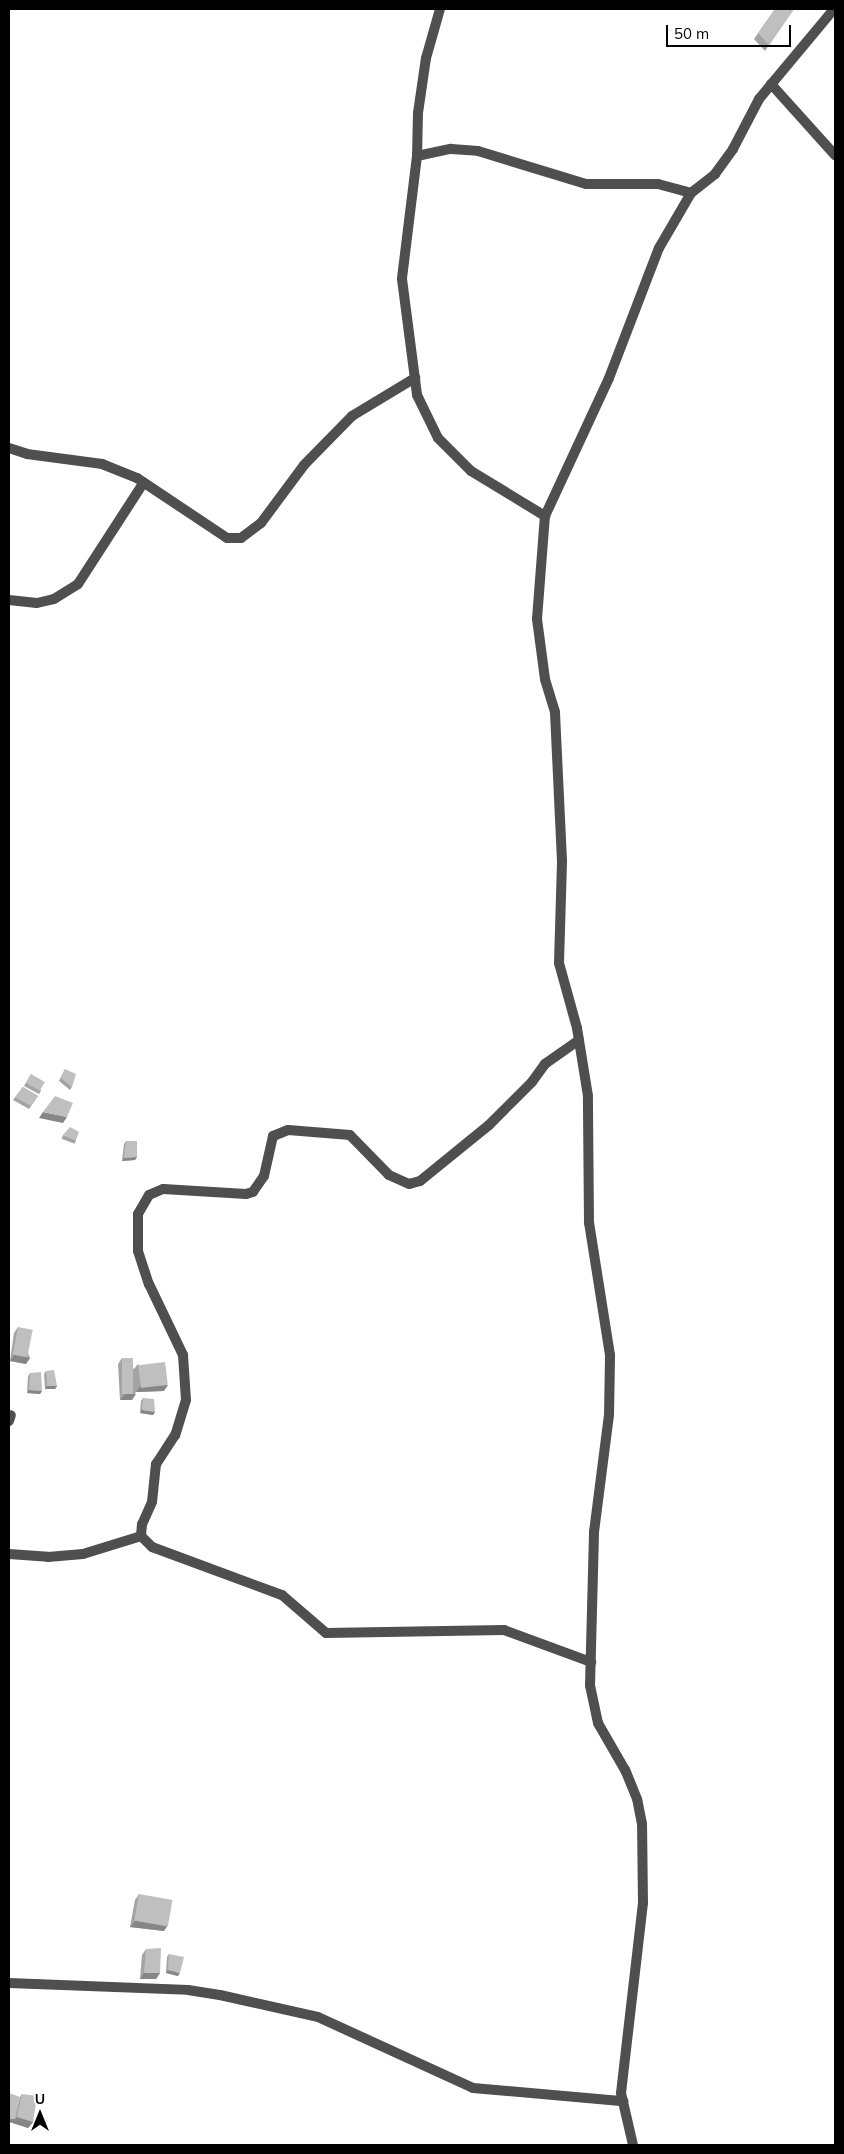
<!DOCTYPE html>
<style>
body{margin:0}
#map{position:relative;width:844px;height:2154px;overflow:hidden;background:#fff;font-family:Mulish,sans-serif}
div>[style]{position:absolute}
.minor>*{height:10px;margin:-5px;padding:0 5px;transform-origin:5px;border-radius:5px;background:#4f4f4f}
.wall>*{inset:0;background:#a4a4a4;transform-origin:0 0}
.shaded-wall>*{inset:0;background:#868686}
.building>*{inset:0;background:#bfbfbf;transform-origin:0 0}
span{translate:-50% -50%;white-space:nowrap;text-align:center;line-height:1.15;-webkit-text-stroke:5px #fff;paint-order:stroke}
.frame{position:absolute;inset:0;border:10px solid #000;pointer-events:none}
.north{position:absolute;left:15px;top:2089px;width:50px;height:50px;-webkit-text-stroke:4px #fff;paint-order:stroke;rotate:0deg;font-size:14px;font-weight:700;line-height:20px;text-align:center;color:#000}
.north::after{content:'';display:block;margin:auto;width:18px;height:22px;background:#000;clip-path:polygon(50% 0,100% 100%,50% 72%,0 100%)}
.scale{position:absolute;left:666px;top:25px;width:125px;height:22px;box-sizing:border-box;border:2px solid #000;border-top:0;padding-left:6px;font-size:15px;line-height:18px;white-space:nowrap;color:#000;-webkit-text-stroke:4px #fff;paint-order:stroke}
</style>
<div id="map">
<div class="minor">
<div style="left:440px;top:9px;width:51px;rotate:105.9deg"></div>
<div style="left:426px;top:58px;width:56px;rotate:98.3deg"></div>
<div style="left:418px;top:113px;width:43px;rotate:91.3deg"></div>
<div style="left:417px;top:156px;width:124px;rotate:97deg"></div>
<div style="left:402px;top:279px;width:117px;rotate:82.6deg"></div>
<div style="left:417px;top:395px;width:48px;rotate:64deg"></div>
<div style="left:438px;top:438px;width:47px;rotate:45deg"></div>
<div style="left:471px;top:471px;width:87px;rotate:31.3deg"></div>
<div style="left:771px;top:84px;width:96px;rotate:48deg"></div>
<div style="left:417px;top:156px;width:35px;rotate:-12deg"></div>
<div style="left:451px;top:149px;width:27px;rotate:4deg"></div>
<div style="left:478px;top:151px;width:113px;rotate:17deg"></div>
<div style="left:586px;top:184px;width:72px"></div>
<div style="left:658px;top:184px;width:34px;rotate:15deg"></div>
<div style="left:9px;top:448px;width:19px;rotate:18deg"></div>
<div style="left:27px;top:454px;width:76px;rotate:7.6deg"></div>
<div style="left:102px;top:464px;width:38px;rotate:22deg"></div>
<div style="left:137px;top:478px;width:108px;rotate:33.7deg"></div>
<div style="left:227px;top:538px;width:14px"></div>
<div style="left:241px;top:538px;width:25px;rotate:-37deg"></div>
<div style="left:261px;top:523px;width:72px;rotate:-53.4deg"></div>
<div style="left:304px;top:465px;width:69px;rotate:-45.6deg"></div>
<div style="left:352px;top:416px;width:74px;rotate:-31.1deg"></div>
<div style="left:9px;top:600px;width:28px;rotate:6deg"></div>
<div style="left:37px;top:603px;width:17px;rotate:-13deg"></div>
<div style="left:54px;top:599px;width:28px;rotate:-32deg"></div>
<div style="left:78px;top:584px;width:121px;rotate:-57.1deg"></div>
<div style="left:579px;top:1040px;width:42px;rotate:144.8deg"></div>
<div style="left:545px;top:1064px;width:22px;rotate:126deg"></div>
<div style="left:532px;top:1082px;width:61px;rotate:135deg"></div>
<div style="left:489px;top:1125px;width:89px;rotate:140.9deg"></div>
<div style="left:420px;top:1181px;width:11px;rotate:165deg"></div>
<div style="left:409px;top:1184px;width:22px;rotate:-156deg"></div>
<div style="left:389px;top:1175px;width:56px;rotate:-134.3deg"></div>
<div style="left:350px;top:1135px;width:62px;rotate:-175.4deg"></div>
<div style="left:288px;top:1130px;width:16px;rotate:158deg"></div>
<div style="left:273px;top:1136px;width:41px;rotate:102.7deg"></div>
<div style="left:264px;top:1176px;width:19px;rotate:125deg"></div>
<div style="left:253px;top:1192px;width:7px;rotate:164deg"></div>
<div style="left:246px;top:1194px;width:83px;rotate:-176.6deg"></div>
<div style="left:163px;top:1189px;width:15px;rotate:157deg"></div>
<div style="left:149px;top:1195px;width:22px;rotate:120deg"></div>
<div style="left:138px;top:1214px;width:37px;rotate:90deg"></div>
<div style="left:138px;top:1251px;width:35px;rotate:72deg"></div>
<div style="left:149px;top:1284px;width:79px;rotate:64.4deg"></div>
<div style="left:183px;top:1355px;width:45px;rotate:86.2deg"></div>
<div style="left:186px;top:1400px;width:37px;rotate:107deg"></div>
<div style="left:175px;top:1435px;width:35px;rotate:123deg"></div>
<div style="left:156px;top:1464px;width:38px;rotate:96deg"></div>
<div style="left:152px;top:1502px;width:24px;rotate:114deg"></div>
<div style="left:142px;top:1524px;width:12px;rotate:95deg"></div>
<div style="left:141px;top:1536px;width:16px;rotate:45deg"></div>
<div style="left:152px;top:1547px;width:139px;rotate:20.3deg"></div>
<div style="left:282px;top:1595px;width:58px;rotate:40.8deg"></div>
<div style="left:326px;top:1633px;width:178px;rotate:-1deg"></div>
<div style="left:504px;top:1630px;width:93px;rotate:20.2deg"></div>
<div style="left:9px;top:1421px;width:6px;rotate:-72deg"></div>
<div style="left:9px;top:1554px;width:39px;rotate:4deg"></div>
<div style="left:48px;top:1557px;width:35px;rotate:-5deg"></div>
<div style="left:83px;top:1554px;width:61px;rotate:-17.2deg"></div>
<div style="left:9px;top:1983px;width:179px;rotate:2.2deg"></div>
<div style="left:188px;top:1990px;width:32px;rotate:9deg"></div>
<div style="left:220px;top:1995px;width:100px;rotate:12.7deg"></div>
<div style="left:318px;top:2017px;width:170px;rotate:24.6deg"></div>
<div style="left:473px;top:2088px;width:151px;rotate:5deg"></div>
<div style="left:633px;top:2145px;width:53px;rotate:-103deg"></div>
<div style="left:621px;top:2093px;width:191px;rotate:-83.4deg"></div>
<div style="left:643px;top:1903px;width:79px;rotate:-90.7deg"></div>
<div style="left:642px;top:1824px;width:25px;rotate:-101deg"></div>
<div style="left:637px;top:1799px;width:31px;rotate:-112deg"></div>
<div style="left:625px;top:1770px;width:54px;rotate:-119.9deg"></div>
<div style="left:598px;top:1723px;width:38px;rotate:-102deg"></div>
<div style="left:590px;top:1686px;width:154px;rotate:-88.5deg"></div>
<div style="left:594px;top:1532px;width:118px;rotate:-82.7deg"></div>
<div style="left:609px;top:1415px;width:60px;rotate:-89deg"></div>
<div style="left:610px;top:1355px;width:134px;rotate:-99deg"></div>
<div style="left:589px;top:1223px;width:127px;rotate:-90.5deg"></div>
<div style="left:588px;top:1096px;width:69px;rotate:-99.2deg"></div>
<div style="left:577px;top:1028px;width:67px;rotate:-105.5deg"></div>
<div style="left:559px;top:963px;width:102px;rotate:-88.3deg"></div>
<div style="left:562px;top:861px;width:149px;rotate:-92.7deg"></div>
<div style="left:555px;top:712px;width:34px;rotate:-107deg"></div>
<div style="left:545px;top:679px;width:61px;rotate:-97.6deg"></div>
<div style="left:537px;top:619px;width:103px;rotate:-85.6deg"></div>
<div style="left:545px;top:516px;width:152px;rotate:-65.1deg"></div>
<div style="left:609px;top:378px;width:139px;rotate:-69deg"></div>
<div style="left:659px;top:248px;width:64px;rotate:-59.8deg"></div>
<div style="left:691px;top:193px;width:31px;rotate:-38deg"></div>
<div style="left:715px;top:174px;width:31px;rotate:-54deg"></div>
<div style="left:733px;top:149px;width:56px;rotate:-62.5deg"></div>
<div style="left:759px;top:99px;width:117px;rotate:-50.2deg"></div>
</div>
<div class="wall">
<div style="clip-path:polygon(775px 9px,794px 9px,765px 51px,754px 39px)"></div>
<div style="clip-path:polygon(65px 1069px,72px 1087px,70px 1090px,59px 1081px)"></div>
<div style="clip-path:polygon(31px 1074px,41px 1091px,39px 1094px,24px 1086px)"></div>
<div style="clip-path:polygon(23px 1087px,38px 1096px,29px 1109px,13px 1100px)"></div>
<div style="left:63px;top:1135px;width:14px;height:4px;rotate:21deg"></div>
<div style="clip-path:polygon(126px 1141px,137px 1157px,135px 1160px,122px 1161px,124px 1144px)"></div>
<div style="clip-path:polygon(18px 1327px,30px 1358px,26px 1364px,10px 1361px,14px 1333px)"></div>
<div style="clip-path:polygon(122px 1358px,134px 1369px,138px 1364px,164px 1391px,136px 1392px,132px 1400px,120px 1400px,118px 1364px)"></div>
<div style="clip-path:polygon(46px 1371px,57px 1386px,55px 1389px,45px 1389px,44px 1374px)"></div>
<div style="clip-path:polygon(30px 1373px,42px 1391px,40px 1394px,27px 1393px,28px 1376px)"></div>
<div style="clip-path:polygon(143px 1398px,155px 1412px,153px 1415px,140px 1413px,141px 1401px)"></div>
<div style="clip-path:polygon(139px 1894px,164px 1931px,130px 1927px,135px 1900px)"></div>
<div style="clip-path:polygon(146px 1949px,160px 1973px,156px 1979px,140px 1979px,142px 1955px)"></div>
<div style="clip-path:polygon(169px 1954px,178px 1976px,166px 1973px,167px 1957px)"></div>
<div style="clip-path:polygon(22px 2094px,33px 2122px,28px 2128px,13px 2122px,20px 2097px)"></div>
</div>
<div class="shaded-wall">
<div style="clip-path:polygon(43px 1112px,67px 1117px,63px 1123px,39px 1118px)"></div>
<div style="clip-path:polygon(137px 1157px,135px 1160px,122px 1161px,124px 1158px)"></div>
<div style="clip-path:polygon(14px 1355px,30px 1358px,26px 1364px,10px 1361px)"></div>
<div style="clip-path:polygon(168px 1385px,164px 1391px,136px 1392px,140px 1386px)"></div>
<div style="clip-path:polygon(47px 1386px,57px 1386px,55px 1389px,45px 1389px)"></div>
<div style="clip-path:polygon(29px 1390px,42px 1391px,40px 1394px,27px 1393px)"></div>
<div style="clip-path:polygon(125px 1394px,136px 1394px,132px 1400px,120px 1400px)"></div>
<div style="clip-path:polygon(142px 1410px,155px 1412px,153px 1415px,140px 1413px)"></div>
<div style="clip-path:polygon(135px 1921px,168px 1925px,164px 1931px,130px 1927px)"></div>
<div style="clip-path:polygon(168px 1970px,180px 1973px,178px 1976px,166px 1973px)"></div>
<div style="clip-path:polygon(144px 1973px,160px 1973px,156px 1979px,140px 1979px)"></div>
<div style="clip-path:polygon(17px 2117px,33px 2122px,28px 2128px,9px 2122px,9px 2118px,15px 2119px)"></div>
</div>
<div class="building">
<div style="clip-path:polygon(775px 9px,794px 9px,769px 45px,758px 33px)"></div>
<div style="clip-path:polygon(65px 1069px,76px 1074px,72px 1087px,61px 1078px)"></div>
<div style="left:31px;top:1074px;width:16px;height:10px;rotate:30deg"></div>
<div style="clip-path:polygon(23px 1087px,38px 1096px,31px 1106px,15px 1097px)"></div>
<div style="clip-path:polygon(55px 1096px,73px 1103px,67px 1117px,43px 1112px)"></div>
<div style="clip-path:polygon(70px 1127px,79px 1132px,76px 1140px,63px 1135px)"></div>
<div style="clip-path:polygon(126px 1141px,137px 1141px,137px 1157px,124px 1158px)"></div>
<div style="left:18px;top:1327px;width:15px;height:28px;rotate:11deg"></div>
<div style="left:122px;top:1358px;width:11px;height:36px"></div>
<div style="left:165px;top:1362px;width:23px;height:27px;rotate:83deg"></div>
<div style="clip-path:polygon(54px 1370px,57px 1386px,47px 1386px,46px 1371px)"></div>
<div style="clip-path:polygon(41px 1372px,42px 1391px,29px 1390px,30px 1373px)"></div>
<div style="clip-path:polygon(143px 1398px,154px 1399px,155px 1412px,142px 1410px)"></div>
<div style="left:139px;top:1894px;width:34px;height:27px;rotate:10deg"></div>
<div style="clip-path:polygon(161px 1948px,160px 1973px,144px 1973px,146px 1949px)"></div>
<div style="clip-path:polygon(169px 1954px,184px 1957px,180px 1973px,168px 1970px)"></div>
<div style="clip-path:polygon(9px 2093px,20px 2097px,15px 2119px,9px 2118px)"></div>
<div style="clip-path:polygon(22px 2094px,37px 2096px,33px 2122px,17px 2117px)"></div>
</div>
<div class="frame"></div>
<div class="north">U</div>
<div class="scale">50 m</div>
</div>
